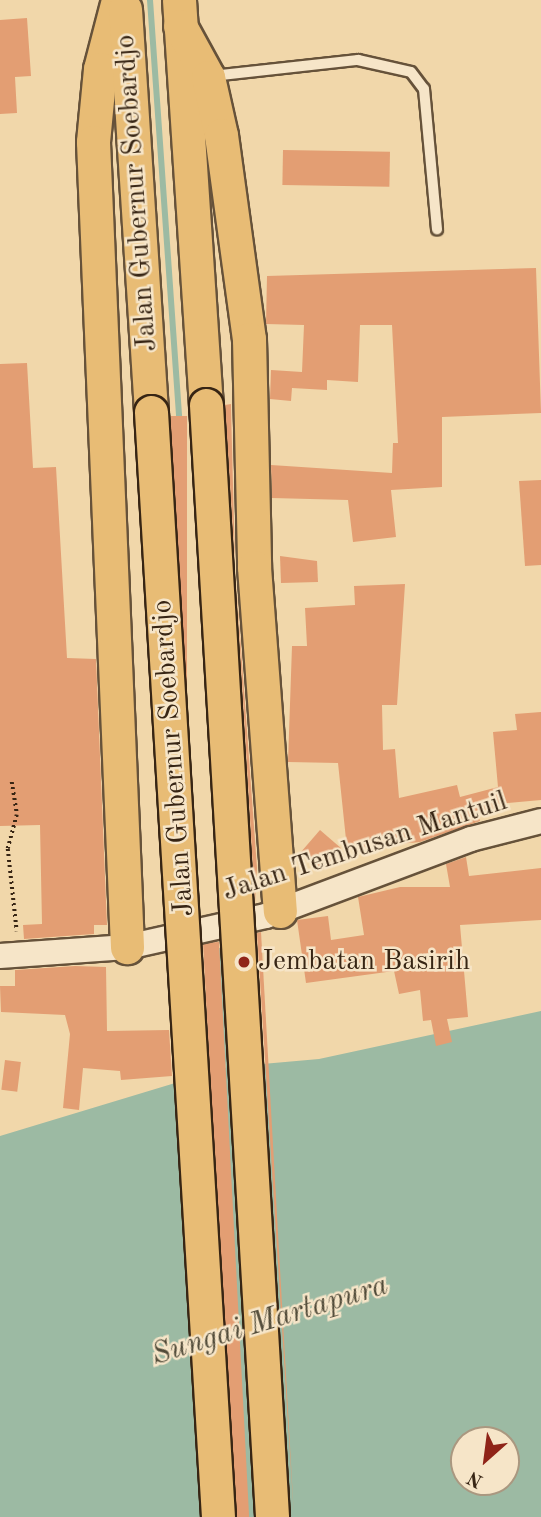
<!DOCTYPE html>
<style>
body{margin:0}
#map{position:relative;width:541px;height:1517px;overflow:hidden;background:#f1d7aa;font-family:"Old Standard TT",serif}
div>[style]{position:absolute}
.water>*{inset:0;background:#9cbaa3}
.stream>*{height:6px;margin:-3px;padding:0 3px;transform-origin:3px;border-radius:3px;background:#9cbaa3}
.building>*{inset:0;background:#e39e73;transform-origin:0 0}
.path>*{height:3.5px;margin-top:-1.75px;transform-origin:0;background:repeating-linear-gradient(90deg,#372514 0 2px,transparent 0 5.5px)}
.roads{filter:drop-shadow(2px 0 #66523a) drop-shadow(-2px 0 #66523a) drop-shadow(0 2px #66523a) drop-shadow(0 -2px #66523a)}
.service>*{height:10px;margin:-5px;padding:0 5px;transform-origin:5px;border-radius:5px;background:#f6e5c8}
.tertiary>*{height:24px;margin:-12px;padding:0 12px;transform-origin:12px;border-radius:12px;background:#f6e5c8}
.trunk>*{height:33px;margin:-16.5px;padding:0 16.5px;transform-origin:16.5px;border-radius:16.5px;background:#e8bc75}
.bridges{filter:drop-shadow(2px 0 #372514) drop-shadow(-2px 0 #372514) drop-shadow(0 2px #372514) drop-shadow(0 -2px #372514)}
.trunk-bridge>*{height:33px;margin:-16.5px;padding:0 16.5px;transform-origin:16.5px;border-radius:16.5px;background:#e8bc75}
.dots>*{width:19px;height:19px;translate:-50% -50%;box-sizing:border-box;border:4px solid #f6e5c8;border-radius:50%}
span{translate:-50% -50%;white-space:nowrap;text-align:center;line-height:1.15;-webkit-text-stroke:5px #f6e5c8;paint-order:stroke}
.street-label{font-size:28px;color:#372514}
.poi-label{font-size:28px;color:#372514}
.left{translate:0 -50%;text-align:left}
.water-label{font-size:30px;color:#504a38;font-style:italic}
.north{position:absolute;left:450px;top:1426px;width:70px;height:70px;box-sizing:border-box;background:#f6e5c8;border:2px solid #aa9880;border-radius:50%;rotate:208deg;font-size:19px;font-weight:700;line-height:28px;text-align:center;color:#372514}
.north::after{content:'';display:block;margin:auto;width:24px;height:32px;background:#8f2418;clip-path:polygon(50% 0,100% 100%,50% 72%,0 100%)}
</style>
<div id="map">
<div class="water">
<div style="clip-path:polygon(evenodd,541px 1011px,541px 1517px,0 1517px,0 1136px,228px 1067px,319px 1059px,541px 1011px,464px 1440px,506px 1440px,506px 1482px,464px 1482px,464px 1440px)"></div>
</div>
<div class="stream">
<div style="left:150px;top:0;width:425px;rotate:86deg"></div>
<div style="left:219px;top:951px;width:122px;rotate:85.3deg"></div>
</div>
<div class="building">
<div style="clip-path:polygon(27px 18px,31px 76px,15px 77px,17px 113px,0 114px,0 20px)"></div>
<div style="left:283px;top:150px;width:107px;height:35px;rotate:1deg"></div>
<div style="clip-path:polygon(536px 268px,541px 413px,442px 417px,442px 487px,391px 490px,396px 537px,353px 542px,348px 500px,272px 498px,271px 465px,392px 473px,393px 443px,398px 443px,392px 325px,360px 325px,358px 382px,327px 380px,327px 390px,292px 388px,291px 401px,270px 399px,271px 370px,302px 372px,304px 325px,266px 324px,267px 276px)"></div>
<div style="clip-path:polygon(27px 363px,33px 468px,56px 467px,67px 658px,96px 659px,107px 925px,94px 925px,94px 934px,24px 939px,23px 925px,42px 924px,40px 825px,0 826px,0 364px)"></div>
<div style="clip-path:polygon(231px 404px,231px 408px,235px 563px,225px 405px)"></div>
<div style="left:171px;top:416px;width:16px;height:500px"></div>
<div style="clip-path:polygon(541px 480px,541px 565px,525px 566px,519px 481px)"></div>
<div style="clip-path:polygon(280px 556px,317px 561px,318px 582px,281px 583px)"></div>
<div style="clip-path:polygon(236px 580px,257px 868px,255px 903px)"></div>
<div style="clip-path:polygon(405px 584px,397px 705px,382px 705px,383px 750px,395px 749px,399px 798px,457px 785px,460px 797px,498px 787px,493px 732px,517px 730px,515px 714px,541px 712px,541px 800px,497px 804px,498px 809px,477px 811px,480px 821px,420px 842px,347px 849px,338px 763px,288px 762px,292px 646px,307px 646px,305px 608px,355px 605px,354px 586px)"></div>
<div style="left:320px;top:830px;width:28px;height:29px;rotate:41deg"></div>
<div style="clip-path:polygon(466px 857px,469px 876px,541px 868px,541px 920px,460px 925px,468px 1017px,447px 1019px,452px 1042px,436px 1046px,431px 1020px,423px 1021px,420px 990px,399px 994px,394px 971px,306px 983px,297px 920px,328px 916px,331px 940px,364px 935px,358px 897px,400px 887px,450px 887px,446px 864px)"></div>
<div style="clip-path:polygon(261px 932px,294px 1517px,257px 933px)"></div>
<div style="left:219px;top:942px;width:576px;height:16px;rotate:87deg"></div>
<div style="clip-path:polygon(75px 966px,106px 967px,107px 1031px,169px 1030px,172px 1076px,121px 1080px,120px 1071px,83px 1068px,79px 1110px,63px 1108px,70px 1034px,65px 1015px,1px 1012px,0 986px,15px 986px,15px 970px)"></div>
<div style="left:5px;top:1060px;width:16px;height:30px;rotate:7deg"></div>
</div>
<div class="path">
<div style="left:12px;top:782px;width:33px;rotate:81deg"></div>
<div style="left:17px;top:815px;width:35px;rotate:105deg"></div>
<div style="left:8px;top:849px;width:83px;rotate:83.8deg"></div>
</div>
<div class="roads">
<div class="service">
<div style="left:212px;top:76px;width:147px;rotate:-6.3deg"></div>
<div style="left:358px;top:60px;width:54px;rotate:12.8deg"></div>
<div style="left:411px;top:72px;width:21px;rotate:53deg"></div>
<div style="left:424px;top:89px;width:141px;rotate:84.7deg"></div>
</div>
<div class="tertiary">
<div style="left:0;top:956px;width:127px;rotate:-4.1deg"></div>
<div style="left:127px;top:947px;width:142px;rotate:-12.6deg"></div>
<div style="left:266px;top:916px;width:219px;rotate:-20.6deg"></div>
<div style="left:471px;top:839px;width:72px;rotate:-14.4deg"></div>
</div>
<div class="trunk">
<div style="left:118px;top:0;width:71px;rotate:104.6deg"></div>
<div style="left:100px;top:69px;width:73px;rotate:95.5deg"></div>
<div style="left:93px;top:142px;width:806px;rotate:87.58deg"></div>
<div style="left:179px;top:0;width:406px;rotate:86.2deg"></div>
<div style="left:125px;top:9px;width:404px;rotate:86.3deg"></div>
<div style="left:180px;top:26px;width:58px;rotate:61.2deg"></div>
<div style="left:208px;top:77px;width:59px;rotate:77.4deg"></div>
<div style="left:221px;top:135px;width:206px;rotate:82.2deg"></div>
<div style="left:249px;top:339px;width:228px;rotate:88.7deg"></div>
<div style="left:254px;top:567px;width:345px;rotate:85.7deg"></div>
</div>
</div>
<div class="bridges">
<div class="trunk-bridge">
<div style="left:206px;top:405px;width:1114px;rotate:86.6deg"></div>
<div style="left:151px;top:412px;width:1107px;rotate:86.53deg"></div>
</div>
</div>
<div class="dots">
<div style="left:244px;top:962px;background:#8f2418"></div>
</div>
<div class="street-label">
<span style="left:137px;top:193px;rotate:-94deg">Jalan Gubernur Soebardjo</span>
<span style="left:174px;top:758px;rotate:-94deg">Jalan Gubernur Soebardjo</span>
<span style="left:365px;top:847px;rotate:-18deg">Jalan Tembusan Mantuil</span>
</div>
<div class="poi-label">
<span class="left" style="left:258px;top:962px">Jembatan Basirih</span>
</div>
<div class="water-label">
<span style="left:270px;top:1321px;rotate:-17deg">Sungai Martapura</span>
</div>
<div class="north">N</div>
</div>
